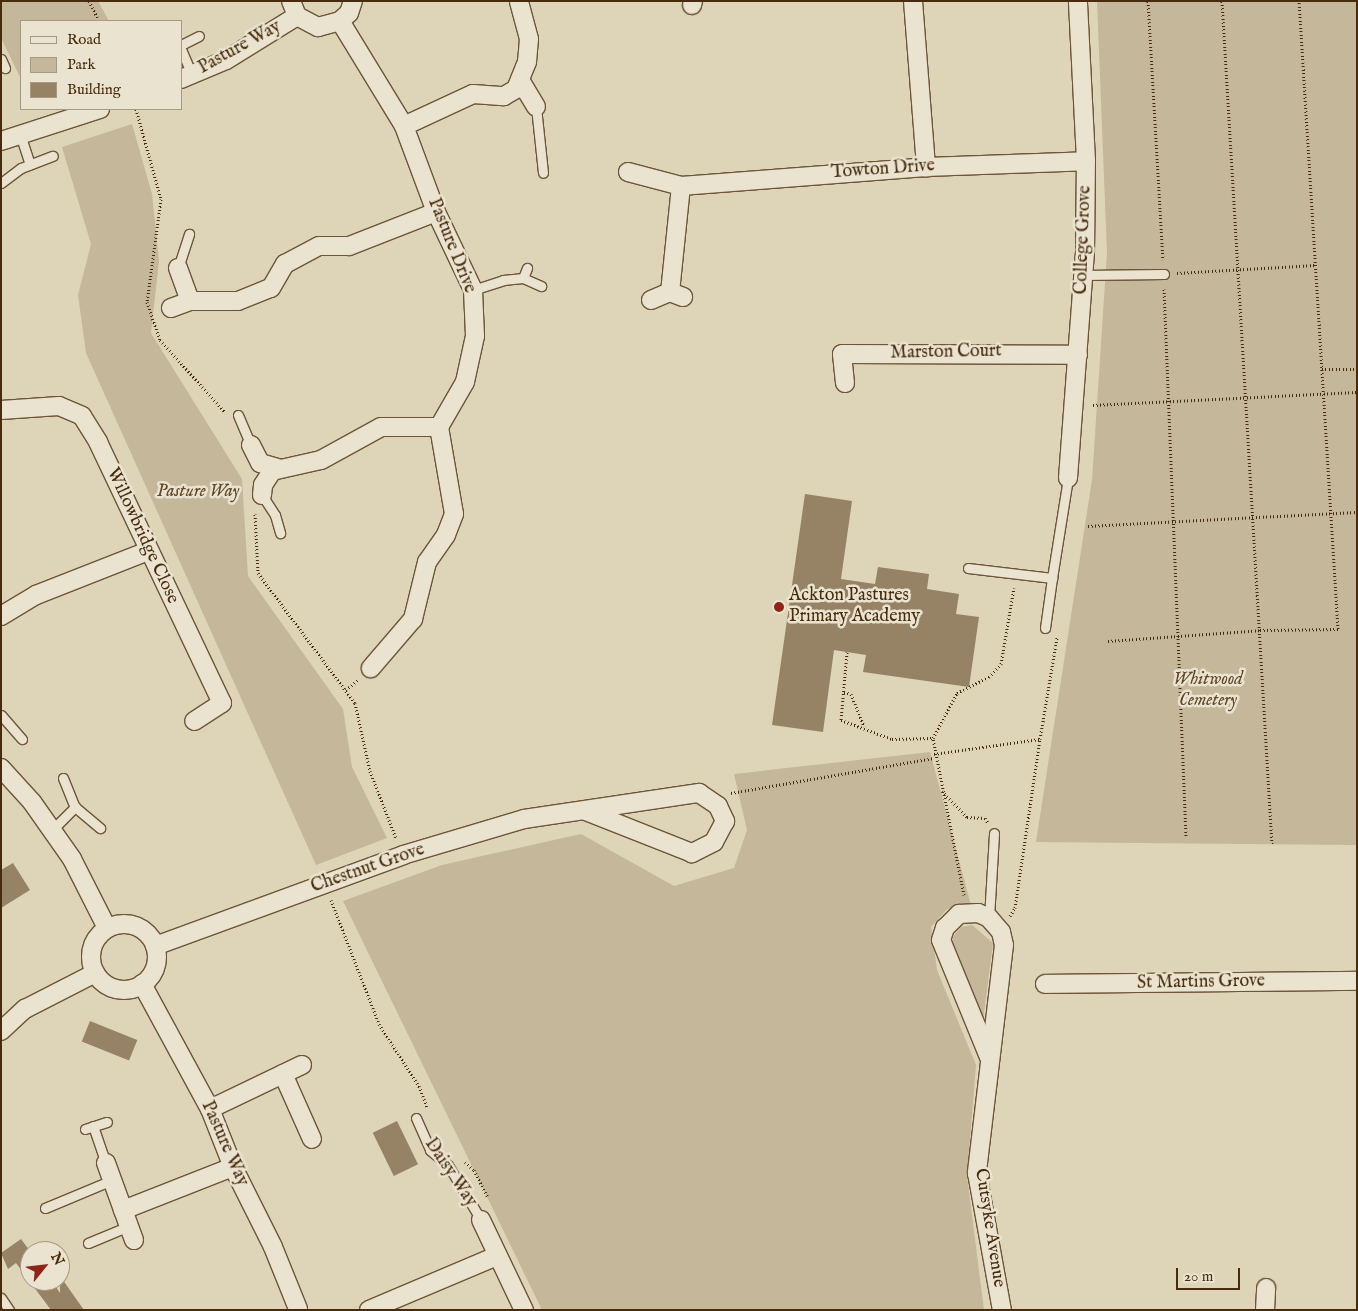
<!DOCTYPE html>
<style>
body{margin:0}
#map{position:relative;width:1358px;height:1311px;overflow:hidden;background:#ded4b7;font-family:"IM FELL English",serif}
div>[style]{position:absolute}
.green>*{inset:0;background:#c4b79a}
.building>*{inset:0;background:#968365;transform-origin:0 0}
.path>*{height:3px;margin-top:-1.5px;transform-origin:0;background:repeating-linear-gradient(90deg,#472b0c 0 1px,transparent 0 3.5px)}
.roads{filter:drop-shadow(1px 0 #6d5537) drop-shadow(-1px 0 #6d5537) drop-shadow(0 1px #6d5537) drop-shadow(0 -1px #6d5537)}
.service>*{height:9px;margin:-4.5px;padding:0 4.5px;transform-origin:4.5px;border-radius:4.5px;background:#eae3d0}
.minor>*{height:18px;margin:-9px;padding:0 9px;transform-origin:9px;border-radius:9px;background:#eae3d0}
.minor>.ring{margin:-9px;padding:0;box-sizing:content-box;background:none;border:18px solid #eae3d0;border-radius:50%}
.dots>*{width:14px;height:14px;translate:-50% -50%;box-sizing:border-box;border:2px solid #eae3d0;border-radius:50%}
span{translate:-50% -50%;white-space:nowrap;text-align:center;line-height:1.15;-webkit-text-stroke:5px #eae3d0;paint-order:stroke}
.street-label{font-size:18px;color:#472b0c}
.park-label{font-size:18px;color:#604728;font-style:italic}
.poi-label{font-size:18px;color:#472b0c}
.left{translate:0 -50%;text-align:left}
.frame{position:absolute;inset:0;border:2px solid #472b0c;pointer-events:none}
.legend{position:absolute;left:20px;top:20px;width:162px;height:90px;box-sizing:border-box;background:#eae3d0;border:1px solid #a99982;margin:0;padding:6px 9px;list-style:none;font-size:15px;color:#472b0c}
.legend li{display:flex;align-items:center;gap:10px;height:25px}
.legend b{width:25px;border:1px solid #a99982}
.north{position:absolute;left:20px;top:1241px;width:50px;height:50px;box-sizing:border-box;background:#eae3d0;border:1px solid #a99982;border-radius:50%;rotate:61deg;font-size:14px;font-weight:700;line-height:20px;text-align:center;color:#472b0c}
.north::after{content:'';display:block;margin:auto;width:18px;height:22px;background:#8f2418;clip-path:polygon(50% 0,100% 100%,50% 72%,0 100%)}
.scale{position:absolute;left:1176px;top:1268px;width:64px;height:22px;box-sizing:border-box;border:2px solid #472b0c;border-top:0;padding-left:6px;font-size:15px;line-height:18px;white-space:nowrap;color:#472b0c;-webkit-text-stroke:4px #eae3d0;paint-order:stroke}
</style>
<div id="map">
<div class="green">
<div style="clip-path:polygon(1px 1px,98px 1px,109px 21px,21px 21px,21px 79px,1px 38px)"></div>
<div style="clip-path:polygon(1097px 1px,1357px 1px,1357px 845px,1036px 842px,1092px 480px,1107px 253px)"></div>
<div style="clip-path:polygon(132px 124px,152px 194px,159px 261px,151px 333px,242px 479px,248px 576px,343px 709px,352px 767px,387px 838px,316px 865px,86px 353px,78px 295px,91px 244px,62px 147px)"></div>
<div style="clip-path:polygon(930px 752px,971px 905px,947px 909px,931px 927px,937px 970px,976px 1065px,967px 1176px,984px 1310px,542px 1310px,343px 901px,442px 865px,581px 834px,674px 886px,734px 868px,747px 830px,734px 774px)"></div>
<div style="clip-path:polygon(972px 925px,993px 943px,983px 1021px,951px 947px,953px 937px,961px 927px)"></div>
</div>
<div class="building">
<div style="clip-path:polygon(805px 494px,852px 501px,841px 579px,875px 584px,878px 567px,929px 574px,927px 589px,959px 594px,956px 614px,979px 617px,969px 687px,863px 672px,866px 655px,834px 650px,823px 732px,772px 725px)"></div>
<div style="clip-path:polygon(13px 863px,30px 890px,1px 908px,1px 870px)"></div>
<div style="left:90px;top:1021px;width:51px;height:22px;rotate:22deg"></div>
<div style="left:397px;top:1121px;width:48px;height:27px;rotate:64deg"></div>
<div style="clip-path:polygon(21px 1239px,30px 1251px,30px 1281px,52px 1281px,60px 1293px,60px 1276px,84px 1310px,51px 1310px,16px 1263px,8px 1269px,1px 1253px)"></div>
</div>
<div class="path">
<div style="left:89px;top:1px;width:22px;rotate:63deg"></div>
<div style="left:1148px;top:1px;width:259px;rotate:86.7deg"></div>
<div style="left:1222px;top:1px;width:844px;rotate:86.61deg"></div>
<div style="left:136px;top:109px;width:93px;rotate:74.5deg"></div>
<div style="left:161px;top:199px;width:104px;rotate:97.7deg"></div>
<div style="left:147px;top:302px;width:40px;rotate:71.1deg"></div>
<div style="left:160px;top:340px;width:97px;rotate:47.9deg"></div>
<div style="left:1177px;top:273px;width:138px;rotate:-3.3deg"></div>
<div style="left:1164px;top:289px;width:547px;rotate:87.7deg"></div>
<div style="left:1322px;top:369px;width:35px"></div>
<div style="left:1093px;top:405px;width:264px;rotate:-2.8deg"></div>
<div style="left:255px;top:514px;width:59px;rotate:87.1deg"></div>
<div style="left:258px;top:573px;width:162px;rotate:53.3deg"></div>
<div style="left:355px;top:703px;width:70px;rotate:77.6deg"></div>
<div style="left:370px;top:771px;width:72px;rotate:68.8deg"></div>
<div style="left:1088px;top:526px;width:269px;rotate:-3deg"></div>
<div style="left:1108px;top:641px;width:152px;rotate:-4.1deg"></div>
<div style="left:1260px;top:630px;width:78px;rotate:-0.7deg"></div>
<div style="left:1338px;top:629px;width:629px;rotate:-93.55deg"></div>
<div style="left:847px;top:652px;width:68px;rotate:95deg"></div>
<div style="left:841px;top:720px;width:54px;rotate:20.4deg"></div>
<div style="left:892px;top:739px;width:41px;rotate:-1.4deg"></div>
<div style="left:346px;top:690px;width:16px;rotate:-40deg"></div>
<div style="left:844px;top:692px;width:7px;rotate:16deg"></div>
<div style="left:851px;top:694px;width:35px;rotate:68deg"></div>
<div style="left:934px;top:754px;width:107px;rotate:-8.1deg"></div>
<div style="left:1040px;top:739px;width:103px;rotate:-80.5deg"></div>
<div style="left:942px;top:791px;width:36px;rotate:46deg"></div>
<div style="left:967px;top:817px;width:18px;rotate:3deg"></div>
<div style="left:985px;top:818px;width:6px;rotate:59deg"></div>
<div style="left:731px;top:793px;width:206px;rotate:-9.8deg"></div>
<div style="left:964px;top:895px;width:160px;rotate:-101.2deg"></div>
<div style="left:933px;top:738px;width:51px;rotate:-61.9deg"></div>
<div style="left:957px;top:693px;width:36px;rotate:-27deg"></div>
<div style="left:989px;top:677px;width:18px;rotate:-47deg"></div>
<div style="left:1001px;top:664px;width:77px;rotate:-80.3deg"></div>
<div style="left:331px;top:900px;width:133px;rotate:68.8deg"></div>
<div style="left:379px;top:1024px;width:74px;rotate:57.2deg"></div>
<div style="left:419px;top:1086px;width:22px;rotate:69deg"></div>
<div style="left:1010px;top:916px;width:9px;rotate:-58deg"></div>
<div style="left:1015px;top:908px;width:171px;rotate:-81.6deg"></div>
<div style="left:465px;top:1162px;width:12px;rotate:42deg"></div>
<div style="left:474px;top:1170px;width:31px;rotate:63deg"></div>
</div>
<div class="roads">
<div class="service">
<div style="left:181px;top:45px;width:20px;rotate:-27deg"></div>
<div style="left:181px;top:49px;width:28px;rotate:67deg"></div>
<div style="left:1px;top:59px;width:10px;rotate:66deg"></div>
<div style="left:536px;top:107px;width:66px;rotate:83.9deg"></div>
<div style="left:20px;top:134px;width:32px;rotate:72deg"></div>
<div style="left:1px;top:183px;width:25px;rotate:-37deg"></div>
<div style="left:21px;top:168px;width:34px;rotate:-21deg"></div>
<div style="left:178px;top:268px;width:36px;rotate:-72deg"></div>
<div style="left:1083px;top:275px;width:81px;rotate:-0.7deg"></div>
<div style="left:523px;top:278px;width:11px;rotate:-68deg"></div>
<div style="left:473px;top:290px;width:32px;rotate:-18deg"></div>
<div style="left:503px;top:280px;width:20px;rotate:-6deg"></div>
<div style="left:523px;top:278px;width:20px;rotate:24deg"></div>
<div style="left:238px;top:415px;width:33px;rotate:67deg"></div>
<div style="left:262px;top:495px;width:24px;rotate:57deg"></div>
<div style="left:275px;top:515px;width:19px;rotate:74deg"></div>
<div style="left:968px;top:568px;width:85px;rotate:6.8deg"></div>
<div style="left:1052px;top:578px;width:101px;rotate:-80.9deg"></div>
<div style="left:1045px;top:628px;width:50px;rotate:-82deg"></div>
<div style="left:1px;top:715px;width:32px;rotate:49deg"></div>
<div style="left:63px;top:778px;width:31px;rotate:68deg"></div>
<div style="left:75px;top:807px;width:33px;rotate:40deg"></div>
<div style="left:52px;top:830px;width:33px;rotate:-45deg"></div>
<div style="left:989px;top:918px;width:85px;rotate:-86.6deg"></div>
<div style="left:416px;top:1118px;width:35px;rotate:66deg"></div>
<div style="left:430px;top:1150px;width:23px;rotate:40deg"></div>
<div style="left:448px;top:1165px;width:64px;rotate:59deg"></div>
<div style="left:93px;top:1126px;width:39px;rotate:71deg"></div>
<div style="left:85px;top:1129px;width:23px;rotate:-18deg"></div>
<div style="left:45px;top:1208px;width:73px;rotate:-22.7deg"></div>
<div style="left:88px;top:1243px;width:44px;rotate:-22.5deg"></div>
<div style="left:1px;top:1298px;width:14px;rotate:56deg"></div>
</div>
<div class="minor">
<div style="left:291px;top:1px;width:16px;rotate:68deg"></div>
<div style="left:297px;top:16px;width:24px;rotate:28deg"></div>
<div style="left:318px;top:27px;width:23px;rotate:-15deg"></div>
<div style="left:340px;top:21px;width:12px;rotate:-42deg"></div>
<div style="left:349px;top:13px;width:13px;rotate:-72deg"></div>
<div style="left:913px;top:1px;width:167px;rotate:85.5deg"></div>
<div style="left:692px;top:5px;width:4px;rotate:-76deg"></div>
<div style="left:340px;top:21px;width:123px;rotate:58.6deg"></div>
<div style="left:404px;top:126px;width:92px;rotate:69.6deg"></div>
<div style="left:436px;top:212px;width:86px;rotate:64.6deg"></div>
<div style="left:473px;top:290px;width:46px;rotate:87.5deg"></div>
<div style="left:475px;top:336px;width:47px;rotate:102.3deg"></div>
<div style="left:465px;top:382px;width:52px;rotate:120deg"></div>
<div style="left:439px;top:427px;width:88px;rotate:80.2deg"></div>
<div style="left:454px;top:514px;width:22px;rotate:111deg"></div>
<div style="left:446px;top:535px;width:33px;rotate:125deg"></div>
<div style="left:427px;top:562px;width:59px;rotate:103.8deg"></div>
<div style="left:413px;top:619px;width:65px;rotate:130.6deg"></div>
<div style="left:181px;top:79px;width:49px;rotate:-22.9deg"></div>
<div style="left:226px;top:60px;width:84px;rotate:-31.8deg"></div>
<div style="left:520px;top:80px;width:31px;rotate:59deg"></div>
<div style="left:404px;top:126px;width:76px;rotate:-24.9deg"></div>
<div style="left:473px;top:94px;width:31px;rotate:4deg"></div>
<div style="left:504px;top:96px;width:14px;rotate:-30deg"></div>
<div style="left:516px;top:89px;width:29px;rotate:-68deg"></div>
<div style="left:527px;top:62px;width:23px;rotate:-85deg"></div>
<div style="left:529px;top:39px;width:39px;rotate:-105deg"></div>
<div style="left:1px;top:141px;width:104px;rotate:-17.9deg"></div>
<div style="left:628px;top:172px;width:55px;rotate:14.8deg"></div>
<div style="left:681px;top:186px;width:107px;rotate:95.9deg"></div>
<div style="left:681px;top:186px;width:246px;rotate:-4.4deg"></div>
<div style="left:926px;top:167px;width:160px;rotate:-2.1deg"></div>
<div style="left:178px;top:268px;width:35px;rotate:70deg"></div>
<div style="left:651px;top:300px;width:21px;rotate:-23deg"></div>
<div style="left:670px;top:292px;width:14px;rotate:21deg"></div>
<div style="left:171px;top:308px;width:20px;rotate:-20deg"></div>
<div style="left:190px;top:301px;width:48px"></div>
<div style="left:238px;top:301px;width:35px;rotate:-22deg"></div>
<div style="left:271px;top:288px;width:28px;rotate:-60deg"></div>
<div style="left:285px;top:264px;width:38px;rotate:-28deg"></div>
<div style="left:319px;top:246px;width:30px"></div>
<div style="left:349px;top:246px;width:93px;rotate:-21.3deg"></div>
<div style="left:845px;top:383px;width:29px;rotate:-96deg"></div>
<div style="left:842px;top:354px;width:236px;rotate:0.2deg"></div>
<div style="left:1px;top:410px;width:58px;rotate:-3.9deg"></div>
<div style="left:59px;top:406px;width:25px;rotate:23deg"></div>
<div style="left:82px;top:416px;width:31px;rotate:58deg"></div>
<div style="left:98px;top:442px;width:289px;rotate:64.6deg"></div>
<div style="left:222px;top:703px;width:33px;rotate:147deg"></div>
<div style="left:251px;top:445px;width:20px;rotate:63deg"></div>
<div style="left:260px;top:463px;width:18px;rotate:16deg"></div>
<div style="left:1068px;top:478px;width:226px;rotate:-85.7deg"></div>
<div style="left:1085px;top:253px;width:92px;rotate:-89.4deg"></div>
<div style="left:1086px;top:161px;width:160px;rotate:-92.9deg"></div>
<div style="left:262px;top:495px;width:10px;rotate:-84deg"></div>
<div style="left:263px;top:485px;width:17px;rotate:-57deg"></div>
<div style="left:272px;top:471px;width:50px;rotate:-12.7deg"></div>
<div style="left:321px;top:460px;width:68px;rotate:-28.8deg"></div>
<div style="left:381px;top:427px;width:58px"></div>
<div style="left:1px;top:616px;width:41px;rotate:-31deg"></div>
<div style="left:36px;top:595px;width:120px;rotate:-21.4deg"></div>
<div style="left:1px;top:768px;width:46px;rotate:47.6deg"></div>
<div style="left:32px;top:802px;width:70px;rotate:54.9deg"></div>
<div style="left:72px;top:859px;width:77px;rotate:63.1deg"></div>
<div class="ring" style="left:91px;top:924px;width:48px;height:48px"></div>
<div style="left:155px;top:946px;width:264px;rotate:-20.1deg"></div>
<div style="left:403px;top:855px;width:126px;rotate:-16.6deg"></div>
<div style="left:524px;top:819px;width:177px;rotate:-8.5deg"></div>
<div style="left:699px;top:793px;width:23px;rotate:34deg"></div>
<div style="left:718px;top:806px;width:17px;rotate:65deg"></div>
<div style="left:725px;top:821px;width:24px;rotate:118deg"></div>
<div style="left:714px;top:842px;width:25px;rotate:153deg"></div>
<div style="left:692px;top:853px;width:114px;rotate:-158.4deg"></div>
<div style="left:142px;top:984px;width:142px;rotate:61.5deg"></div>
<div style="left:210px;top:1109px;width:62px;rotate:68.4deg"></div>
<div style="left:233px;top:1167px;width:89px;rotate:63.4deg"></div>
<div style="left:273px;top:1247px;width:67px;rotate:68deg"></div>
<div style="left:1045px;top:984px;width:312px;rotate:-0.6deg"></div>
<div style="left:1px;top:1031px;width:33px;rotate:-43deg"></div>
<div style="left:25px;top:1009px;width:79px;rotate:-27.2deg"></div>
<div style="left:989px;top:1057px;width:126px;rotate:-112.3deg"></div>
<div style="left:941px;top:940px;width:13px;rotate:-72deg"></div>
<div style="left:945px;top:928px;width:20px;rotate:-45deg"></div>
<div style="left:959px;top:914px;width:19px;rotate:-3deg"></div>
<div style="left:978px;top:913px;width:12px;rotate:24deg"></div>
<div style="left:989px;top:918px;width:18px;rotate:49deg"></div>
<div style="left:1001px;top:932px;width:13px;rotate:77deg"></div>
<div style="left:1004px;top:945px;width:230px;rotate:96.8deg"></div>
<div style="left:977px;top:1173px;width:139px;rotate:79.7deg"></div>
<div style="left:283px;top:1074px;width:71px;rotate:66deg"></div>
<div style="left:210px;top:1109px;width:102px;rotate:-25.6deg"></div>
<div style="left:106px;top:1163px;width:82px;rotate:70deg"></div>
<div style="left:123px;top:1210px;width:118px;rotate:-21.4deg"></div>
<div style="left:481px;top:1220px;width:100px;rotate:64.5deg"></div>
<div style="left:369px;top:1310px;width:139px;rotate:-22.9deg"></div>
<div style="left:1265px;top:1310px;width:22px;rotate:-87deg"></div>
</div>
</div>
<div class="dots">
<div style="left:779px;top:607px;background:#8f2418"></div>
</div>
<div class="street-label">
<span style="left:240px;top:48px;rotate:-29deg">Pasture Way</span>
<span style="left:883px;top:170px;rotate:-4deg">Towton Drive</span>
<span style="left:1084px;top:240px;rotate:-88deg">College Grove</span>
<span style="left:451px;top:246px;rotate:68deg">Pasture Drive</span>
<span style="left:946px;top:353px;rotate:-1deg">Marston Court</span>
<span style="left:142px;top:536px;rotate:65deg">Willowbridge Close</span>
<span style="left:368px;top:869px;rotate:-19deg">Chestnut Grove</span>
<span style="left:1201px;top:983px;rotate:-1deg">St Martins Grove</span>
<span style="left:224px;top:1144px;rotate:66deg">Pasture Way</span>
<span style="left:450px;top:1173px;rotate:56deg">Daisy Way</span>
<span style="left:989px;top:1228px;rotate:81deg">Cutsyke Avenue</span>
</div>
<div class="park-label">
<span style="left:198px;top:492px">Pasture Way</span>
<span style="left:1208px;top:691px">Whitwood<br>Cemetery</span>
</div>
<div class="poi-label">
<span class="left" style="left:789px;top:607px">Ackton Pastures<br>Primary Academy</span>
</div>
<div class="frame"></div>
<ul class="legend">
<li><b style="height:6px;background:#eae3d0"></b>Road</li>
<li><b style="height:14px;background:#c4b79a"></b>Park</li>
<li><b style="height:14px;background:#968365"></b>Building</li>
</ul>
<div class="north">N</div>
<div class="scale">20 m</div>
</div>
